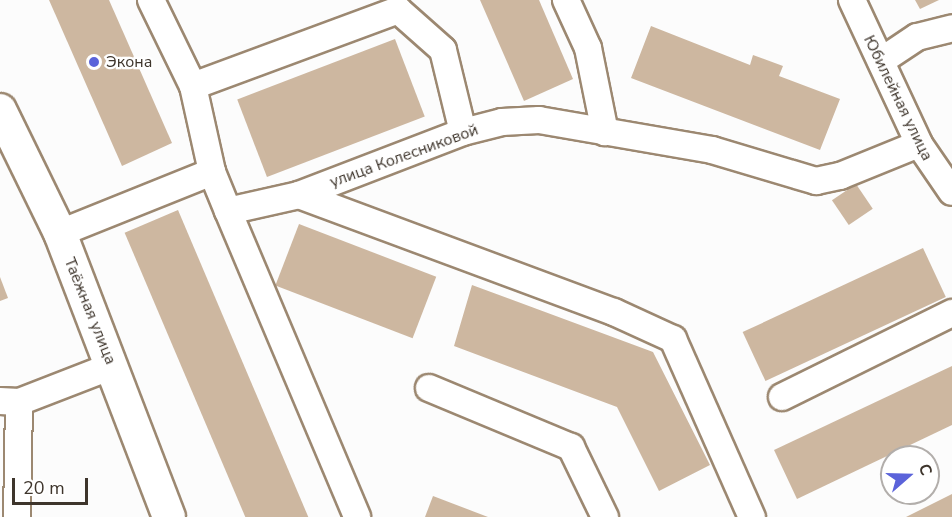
<!DOCTYPE html>
<meta charset="utf-8">
<style>
body{margin:0}
#map{position:relative;width:952px;height:517px;overflow:hidden;background:#fcfcfc;font-family:"Nunito Sans",sans-serif}
div>[style]{position:absolute}
.building>*{inset:0;background:#cdb7a0;transform-origin:0 0}
.roads{filter:drop-shadow(2px 0 #9c8871) drop-shadow(-2px 0 #9c8871) drop-shadow(0 2px #9c8871) drop-shadow(0 -2px #9c8871)}
.minor>*{height:26px;margin:-13px;padding:0 13px;transform-origin:13px;border-radius:13px;background:#fff}
.major>*{height:32px;margin:-16px;padding:0 16px;transform-origin:16px;border-radius:16px;background:#fff}
.dots>*{width:16px;height:16px;translate:-50% -50%;box-sizing:border-box;border:3px solid #fff;border-radius:50%}
span{translate:-50% -50%;white-space:nowrap;text-align:center;line-height:1.15;-webkit-text-stroke:4.5px #fff;paint-order:stroke}
.poi-label{font-size:16px;color:#3e352c}
.left{translate:0 -50%;text-align:left}
.street-label{font-size:16px;color:#3e352c}
.north{position:absolute;left:880px;top:445px;width:60px;height:60px;box-sizing:border-box;background:#fff;border:2px solid #b2aeab;border-radius:50%;rotate:70deg;font-size:16px;font-weight:700;line-height:24px;text-align:center;color:#3e352c}
.north::after{content:'';display:block;margin:auto;width:21px;height:27px;background:#5b63da;clip-path:polygon(50% 0,100% 100%,50% 72%,0 100%)}
.scale{position:absolute;left:12px;top:478px;width:76px;height:27px;box-sizing:border-box;border:3px solid #3e352c;border-top:0;padding-left:8px;font-size:18px;line-height:21px;white-space:nowrap;color:#3e352c;-webkit-text-stroke:4px #fff;paint-order:stroke}
</style>
<div id="map">
<div class="building">
<div style="clip-path:polygon(49px 0,109px 0,172px 143px,122px 166px)"></div>
<div style="clip-path:polygon(480px 0,539px 0,573px 79px,524px 101px)"></div>
<div style="clip-path:polygon(915px 0,939px 0,920px 9px)"></div>
<div style="clip-path:polygon(651px 26px,750px 65px,753px 55px,783px 66px,779px 76px,840px 99px,820px 150px,631px 78px)"></div>
<div style="left:395px;top:39px;width:83px;height:169px;rotate:69deg"></div>
<div style="left:856px;top:184px;width:30px;height:29px;rotate:56deg"></div>
<div style="left:178px;top:210px;width:335px;height:58px;rotate:67deg"></div>
<div style="left:299px;top:224px;width:147px;height:66px;rotate:21deg"></div>
<div style="left:923px;top:248px;width:54px;height:199px;rotate:65deg"></div>
<div style="clip-path:polygon(0 277px,8px 298px,0 301px)"></div>
<div style="clip-path:polygon(472px 285px,653px 352px,710px 465px,659px 491px,617px 407px,454px 346px)"></div>
<div style="clip-path:polygon(952px 366px,952px 425px,797px 499px,774px 450px)"></div>
<div style="clip-path:polygon(952px 494px,952px 517px,906px 517px)"></div>
<div style="clip-path:polygon(433px 496px,488px 517px,425px 517px)"></div>
</div>
<div class="roads">
<div class="minor">
<div style="left:151px;top:0;width:96px;rotate:64deg"></div>
<div style="left:193px;top:86px;width:88px;rotate:77.5deg"></div>
<div style="left:566px;top:0;width:53px;rotate:65.4deg"></div>
<div style="left:588px;top:48px;width:86px;rotate:78.6deg"></div>
<div style="left:852px;top:0;width:159px;rotate:65deg"></div>
<div style="left:919px;top:144px;width:58px;rotate:55.5deg"></div>
<div style="left:881px;top:61px;width:43px;rotate:-33.7deg"></div>
<div style="left:917px;top:37px;width:36px;rotate:-14deg"></div>
<div style="left:193px;top:86px;width:219px;rotate:-20.3deg"></div>
<div style="left:398px;top:10px;width:60px;rotate:41.6deg"></div>
<div style="left:443px;top:50px;width:84px;rotate:76.3deg"></div>
<div style="left:299px;top:195px;width:336px;rotate:20.4deg"></div>
<div style="left:614px;top:312px;width:65px;rotate:24.6deg"></div>
<div style="left:673px;top:339px;width:195px;rotate:66.1deg"></div>
<div style="left:228px;top:211px;width:332px;rotate:67.1deg"></div>
<div style="left:60px;top:233px;width:164px;rotate:-21.9deg"></div>
<div style="left:212px;top:172px;width:42px;rotate:67.7deg"></div>
<div style="left:228px;top:211px;width:73px;rotate:-12.7deg"></div>
<div style="left:299px;top:195px;width:176px;rotate:-21deg"></div>
<div style="left:463px;top:132px;width:40px;rotate:-14.4deg"></div>
<div style="left:502px;top:122px;width:37px;rotate:-3deg"></div>
<div style="left:539px;top:120px;width:176px;rotate:9.8deg"></div>
<div style="left:712px;top:150px;width:109px;rotate:16.6deg"></div>
<div style="left:816px;top:181px;width:25px;rotate:-12deg"></div>
<div style="left:840px;top:176px;width:85px;rotate:-22.1deg"></div>
<div style="left:429px;top:388px;width:154px;rotate:22.6deg"></div>
<div style="left:571px;top:447px;width:78px;rotate:64.1deg"></div>
<div style="left:782px;top:397px;width:190px;rotate:-26.3deg"></div>
<div style="left:0;top:401px;width:19px;rotate:3deg"></div>
<div style="left:19px;top:402px;width:100px;rotate:-21.2deg"></div>
<div style="left:17px;top:517px;width:115px;rotate:-89deg"></div>
</div>
<div class="major">
<div style="left:0;top:110px;width:137px;rotate:64deg"></div>
<div style="left:60px;top:233px;width:304px;rotate:69deg"></div>
</div>
</div>
<div class="dots">
<div style="left:94px;top:62px;background:#5b63da"></div>
</div>
<div class="poi-label">
<span class="left" style="left:106px;top:62px">Экона</span>
</div>
<div class="street-label">
<span style="left:898px;top:98px;rotate:64deg">Юбилейная улица</span>
<span style="left:404px;top:156px;rotate:-20deg">улица Колесниковой</span>
<span style="left:90px;top:311px;rotate:68deg">Таёжная улица</span>
</div>
<div class="north">С</div>
<div class="scale">20 m</div>
</div>
